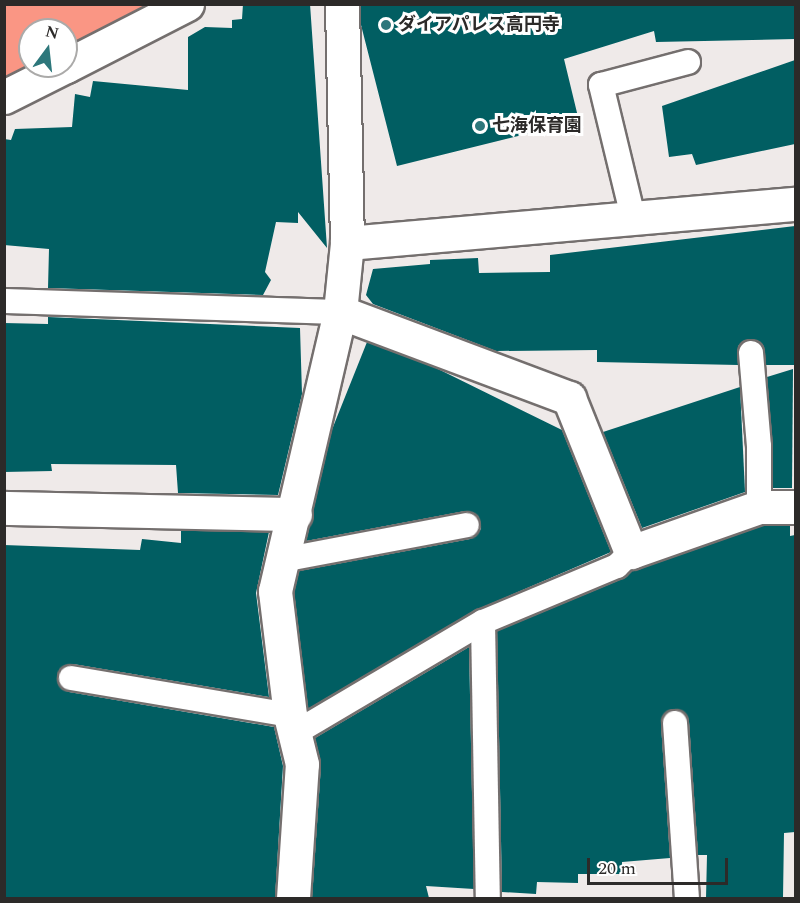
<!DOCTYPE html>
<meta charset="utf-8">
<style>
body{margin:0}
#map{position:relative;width:800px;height:903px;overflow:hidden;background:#efeae9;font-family:Spectral,"Noto Sans JP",serif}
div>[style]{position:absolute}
.water>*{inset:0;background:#fa9684}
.building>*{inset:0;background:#015e62}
.roads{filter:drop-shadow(2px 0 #746f6e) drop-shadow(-2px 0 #746f6e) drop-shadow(0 2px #746f6e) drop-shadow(0 -2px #746f6e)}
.lane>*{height:24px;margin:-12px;padding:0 12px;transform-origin:12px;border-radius:12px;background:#fff}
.street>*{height:33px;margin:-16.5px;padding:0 16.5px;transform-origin:16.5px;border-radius:16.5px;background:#fff}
.dots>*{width:16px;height:16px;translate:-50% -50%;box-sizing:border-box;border:3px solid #fff;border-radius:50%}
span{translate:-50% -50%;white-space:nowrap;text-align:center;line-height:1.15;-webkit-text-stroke:6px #fff;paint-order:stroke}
.poi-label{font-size:18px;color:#2c2a29;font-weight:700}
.left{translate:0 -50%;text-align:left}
.frame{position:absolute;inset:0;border:6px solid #2c2a29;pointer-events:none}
.north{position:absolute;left:18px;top:18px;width:60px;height:60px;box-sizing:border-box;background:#fff;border:2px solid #abaaa9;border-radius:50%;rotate:15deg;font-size:16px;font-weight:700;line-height:24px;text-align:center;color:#2c2a29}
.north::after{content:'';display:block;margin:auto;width:21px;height:27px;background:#2d777b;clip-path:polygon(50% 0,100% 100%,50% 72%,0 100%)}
.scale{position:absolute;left:587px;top:858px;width:141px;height:27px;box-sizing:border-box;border:3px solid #2c2a29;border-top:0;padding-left:8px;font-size:18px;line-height:21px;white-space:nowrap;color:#2c2a29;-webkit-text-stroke:4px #fff;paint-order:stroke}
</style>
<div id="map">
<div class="water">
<div style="clip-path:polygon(5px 5px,158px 5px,66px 51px,66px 30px,30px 30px,30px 66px,5px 83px)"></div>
</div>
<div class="building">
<div style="clip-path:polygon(243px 4px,310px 4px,327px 248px,298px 212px,298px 223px,276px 222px,265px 272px,271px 280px,263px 295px,48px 288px,49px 249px,4px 245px,4px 139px,11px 140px,15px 129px,72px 127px,75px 94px,90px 97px,93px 81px,188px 90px,188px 37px,205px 27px,232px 28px,232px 20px,242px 19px)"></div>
<div style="clip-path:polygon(361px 4px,795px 4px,795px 39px,656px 42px,654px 31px,564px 59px,579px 121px,397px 166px,361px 25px)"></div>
<div style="clip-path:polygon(795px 60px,795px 144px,696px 165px,692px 154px,669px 157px,662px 106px)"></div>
<div style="clip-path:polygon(795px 226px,794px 365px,766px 365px,763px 345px,750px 339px,738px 346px,738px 365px,597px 362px,597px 350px,496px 351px,373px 304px,366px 295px,373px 269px,430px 264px,430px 260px,478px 258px,479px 273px,550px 272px,550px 255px)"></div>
<div style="clip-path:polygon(48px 317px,300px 328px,302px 394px,278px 495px,178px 493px,176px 465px,51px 464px,52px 471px,4px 472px,4px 323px,48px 324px)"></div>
<div style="clip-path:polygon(367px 342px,434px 367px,562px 430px,611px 552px,476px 610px,308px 709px,294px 592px,299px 571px,470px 539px,481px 529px,478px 516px,465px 511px,306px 541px,331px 432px)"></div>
<div style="clip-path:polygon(793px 369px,792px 488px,773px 488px,767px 377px)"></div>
<div style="clip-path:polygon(740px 387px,745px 492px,642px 528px,603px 432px)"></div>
<div style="clip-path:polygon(762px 526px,790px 526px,790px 536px,795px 535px,795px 832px,784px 833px,783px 898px,706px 898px,707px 855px,698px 855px,689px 722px,686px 715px,675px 709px,667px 712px,661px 724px,670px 858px,622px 862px,622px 874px,578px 874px,578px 883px,537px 882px,536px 894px,502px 892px,497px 631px,622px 579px,633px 570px)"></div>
<div style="clip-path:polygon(181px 530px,269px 532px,256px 593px,269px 697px,73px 664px,60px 669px,58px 682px,69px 692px,274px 727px,283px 766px,275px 898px,4px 898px,4px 545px,140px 550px,142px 539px,181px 543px)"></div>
<div style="clip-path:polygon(469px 647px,474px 889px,426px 886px,429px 898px,312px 898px,321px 765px,315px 738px)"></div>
</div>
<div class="roads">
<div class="lane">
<div style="left:633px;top:217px;width:136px;rotate:-103.6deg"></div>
<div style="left:601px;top:85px;width:90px;rotate:-14.8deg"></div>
<div style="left:4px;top:301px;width:336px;rotate:1.9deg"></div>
<div style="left:751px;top:353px;width:93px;rotate:85.1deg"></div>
<div style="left:759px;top:446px;width:61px;rotate:90deg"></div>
<div style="left:282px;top:560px;width:188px;rotate:-10.7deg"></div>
<div style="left:483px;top:622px;width:276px;rotate:89deg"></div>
<div style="left:71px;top:678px;width:222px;rotate:9.6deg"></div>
<div style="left:675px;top:723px;width:175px;rotate:86.1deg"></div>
<div style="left:295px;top:733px;width:218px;rotate:-30.6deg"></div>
<div style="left:483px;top:622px;width:145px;rotate:-22.7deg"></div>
<div style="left:617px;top:566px;width:20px;rotate:-45deg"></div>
</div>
<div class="street">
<div style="left:66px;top:66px;width:136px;rotate:-27.1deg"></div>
<div style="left:4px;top:97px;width:69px;rotate:-26.6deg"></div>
<div style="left:347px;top:243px;width:451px;rotate:-5deg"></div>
<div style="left:340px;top:312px;width:245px;rotate:20.6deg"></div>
<div style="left:569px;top:398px;width:166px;rotate:68.1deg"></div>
<div style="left:631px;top:552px;width:136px;rotate:-19.4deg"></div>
<div style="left:759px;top:507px;width:37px"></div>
<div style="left:4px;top:508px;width:291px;rotate:1.2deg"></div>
<div style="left:293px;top:898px;width:134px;rotate:-86.2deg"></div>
<div style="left:302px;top:764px;width:50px;rotate:-103.8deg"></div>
<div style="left:290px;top:715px;width:125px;rotate:-96.9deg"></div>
<div style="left:275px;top:591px;width:286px;rotate:-76.9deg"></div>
<div style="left:340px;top:312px;width:69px;rotate:-84.2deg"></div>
<div style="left:347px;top:243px;width:239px;rotate:-91.2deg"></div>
</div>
</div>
<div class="dots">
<div style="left:386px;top:25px;background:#2d777b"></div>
<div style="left:480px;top:126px;background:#2d777b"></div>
</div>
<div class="poi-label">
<span class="left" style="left:398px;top:25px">ダイアパレス高円寺</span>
<span class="left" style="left:492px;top:126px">七海保育園</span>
</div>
<div class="frame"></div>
<div class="north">N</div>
<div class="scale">20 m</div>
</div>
